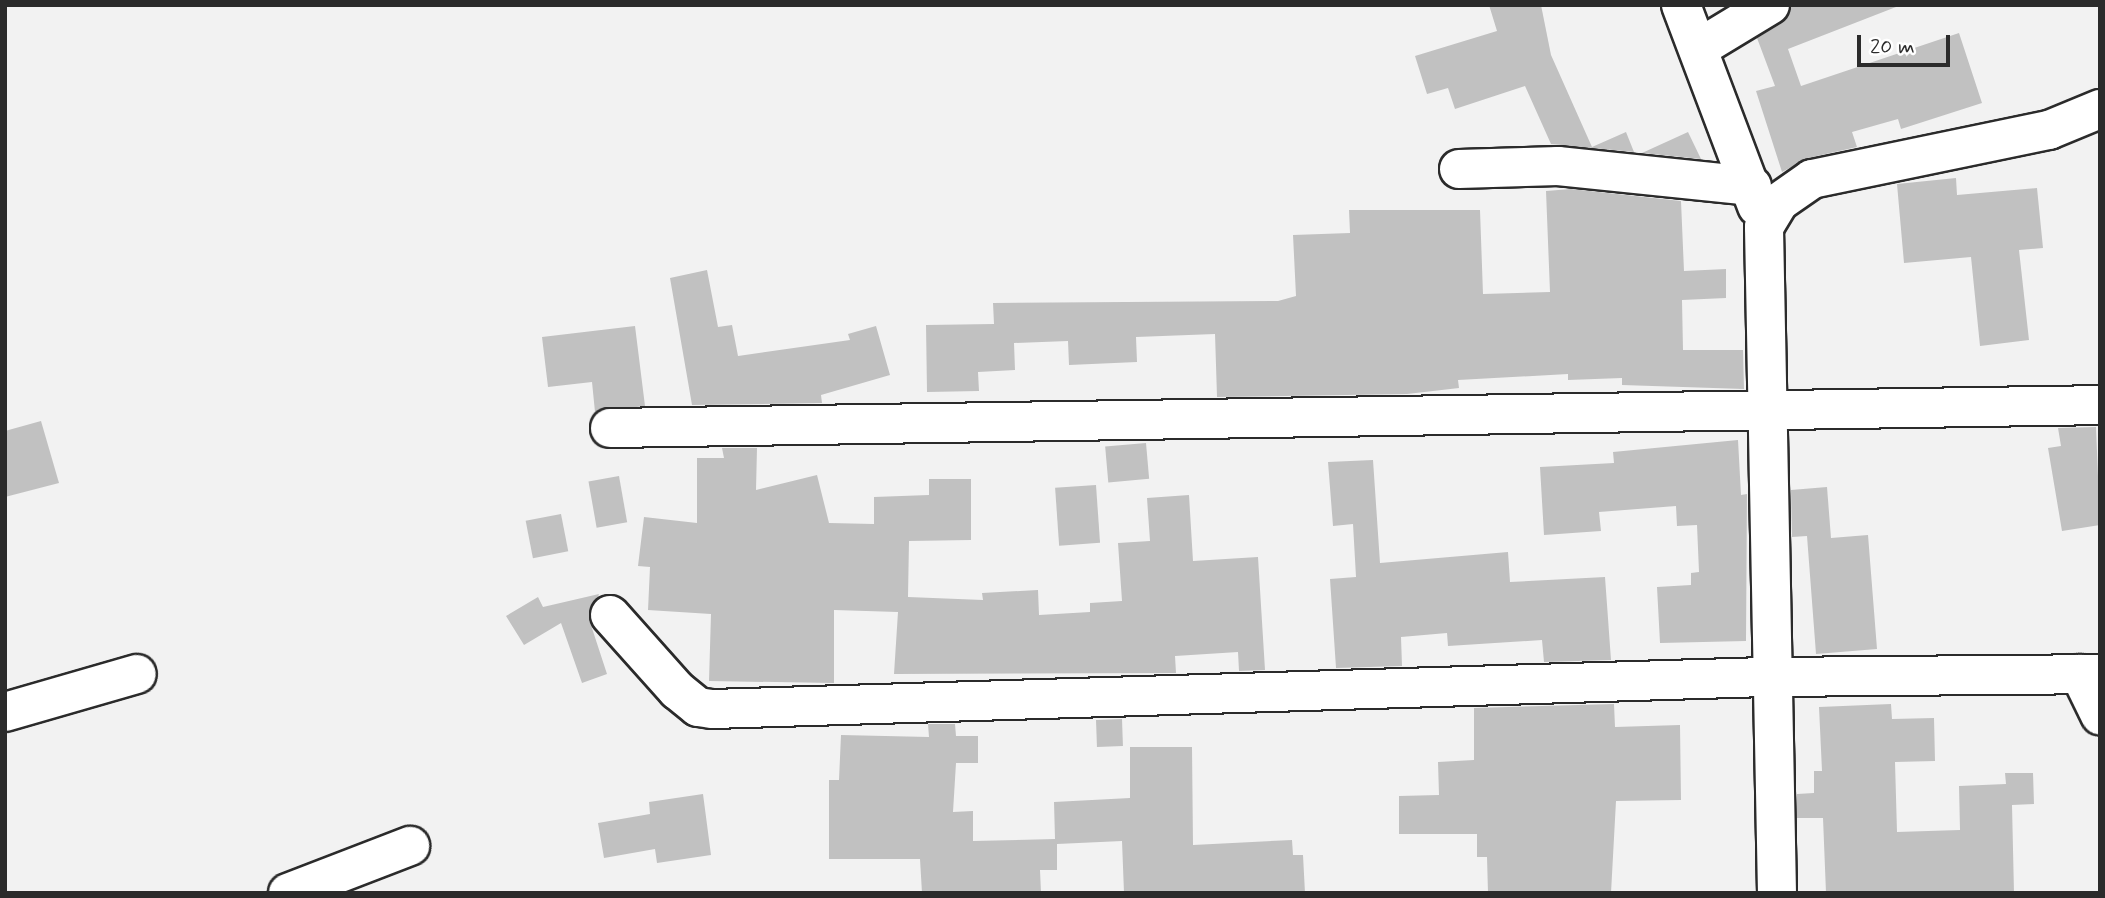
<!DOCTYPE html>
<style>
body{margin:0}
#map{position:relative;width:2105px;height:898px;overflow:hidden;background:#f2f2f2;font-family:Mynerve,sans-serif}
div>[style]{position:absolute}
.building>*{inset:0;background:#c1c1c1;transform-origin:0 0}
.roads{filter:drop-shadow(2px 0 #2b2b2b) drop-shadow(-2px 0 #2b2b2b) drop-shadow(0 2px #2b2b2b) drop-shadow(0 -2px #2b2b2b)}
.minor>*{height:38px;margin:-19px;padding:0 19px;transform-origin:19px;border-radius:19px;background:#fff}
span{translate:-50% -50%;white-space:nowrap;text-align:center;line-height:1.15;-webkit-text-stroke:7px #fff;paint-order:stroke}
.frame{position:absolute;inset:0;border:7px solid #2b2b2b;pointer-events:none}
.scale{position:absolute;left:1857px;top:35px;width:93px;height:32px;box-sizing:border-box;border:4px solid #2b2b2b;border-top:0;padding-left:9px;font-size:21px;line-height:24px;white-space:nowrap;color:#2b2b2b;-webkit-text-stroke:5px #fff;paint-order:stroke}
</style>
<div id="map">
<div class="building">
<div style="clip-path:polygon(1489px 5px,1541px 5px,1551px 55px,1592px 147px,1626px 132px,1634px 152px,1551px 144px,1525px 86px,1455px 109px,1448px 88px,1427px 94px,1415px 56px,1497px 31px)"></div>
<div style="clip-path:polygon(1792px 5px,1896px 7px,1788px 49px,1801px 86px,1959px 33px,1982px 103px,1901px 129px,1898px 119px,1852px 132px,1857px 147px,1808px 158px,1782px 172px,1756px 91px,1775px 86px,1757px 38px,1782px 23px)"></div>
<div style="clip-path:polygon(1688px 132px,1701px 159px,1642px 153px)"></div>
<div style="clip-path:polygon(1956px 178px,1957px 195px,2037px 188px,2043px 248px,2019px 250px,2029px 340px,1980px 346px,1971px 257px,1904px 263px,1897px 184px)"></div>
<div style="clip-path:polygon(1571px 189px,1681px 201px,1684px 271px,1726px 269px,1726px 298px,1682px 300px,1683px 350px,1743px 350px,1744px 389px,1622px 385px,1622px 378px,1568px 380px,1568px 374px,1458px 380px,1459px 388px,1407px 394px,1217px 397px,1215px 334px,1136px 337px,1137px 362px,1069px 365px,1068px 341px,1014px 343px,1015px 370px,978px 372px,979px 391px,927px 392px,926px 325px,994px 324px,993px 303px,1278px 301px,1296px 296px,1293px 235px,1350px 233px,1349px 210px,1480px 210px,1483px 294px,1550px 292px,1546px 191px)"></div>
<div style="clip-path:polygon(707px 270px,718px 327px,732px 325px,738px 356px,850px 340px,848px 334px,876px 326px,890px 375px,821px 395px,822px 403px,692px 405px,670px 278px)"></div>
<div style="clip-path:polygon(635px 326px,645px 406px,595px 412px,592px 382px,548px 387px,542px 337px)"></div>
<div style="clip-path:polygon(41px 421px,59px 483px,5px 497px,5px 431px)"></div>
<div style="clip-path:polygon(2096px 427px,2100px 525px,2062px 531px,2048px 448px,2061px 446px,2058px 428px)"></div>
<div style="clip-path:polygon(1738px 440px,1741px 495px,1747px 494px,1746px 641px,1660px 643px,1657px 587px,1691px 585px,1691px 573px,1699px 572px,1697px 525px,1677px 526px,1676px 506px,1599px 512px,1601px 531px,1544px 535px,1540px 467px,1614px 463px,1613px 452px)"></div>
<div style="left:1146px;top:443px;width:36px;height:41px;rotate:85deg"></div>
<div style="clip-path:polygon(722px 448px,757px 448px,756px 490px,817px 475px,829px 523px,874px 524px,874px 497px,929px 495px,929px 479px,971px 479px,971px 540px,909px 541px,908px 597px,983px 600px,982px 593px,1038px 590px,1039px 615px,1090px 612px,1090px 603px,1122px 601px,1118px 543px,1150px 541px,1147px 498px,1189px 495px,1193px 561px,1258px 557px,1265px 670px,1239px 671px,1238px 652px,1175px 656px,1176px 673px,894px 674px,898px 612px,834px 610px,834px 683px,709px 681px,711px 614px,648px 610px,650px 567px,638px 566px,644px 517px,697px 523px,697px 458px,724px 458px)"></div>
<div style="clip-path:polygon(1373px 460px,1380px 563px,1508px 552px,1510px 582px,1605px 577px,1611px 660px,1544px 662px,1542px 640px,1448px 646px,1447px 633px,1401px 637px,1402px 666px,1336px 668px,1330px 579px,1356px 577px,1353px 524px,1333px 526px,1328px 462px)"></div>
<div style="left:619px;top:476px;width:47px;height:31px;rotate:80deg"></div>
<div style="left:1096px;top:485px;width:58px;height:41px;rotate:86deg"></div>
<div style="clip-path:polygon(1827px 487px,1831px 538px,1868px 535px,1877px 649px,1816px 654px,1807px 536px,1792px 537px,1791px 490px)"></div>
<div style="left:561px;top:514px;width:38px;height:36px;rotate:79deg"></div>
<div style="clip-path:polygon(599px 594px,589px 619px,607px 674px,582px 683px,561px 623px,524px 645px,506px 616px,538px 597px,543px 607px)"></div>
<div style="clip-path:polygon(1614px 704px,1615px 727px,1680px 725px,1681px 800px,1616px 801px,1611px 893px,1488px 893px,1487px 857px,1477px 857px,1477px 834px,1399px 834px,1399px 796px,1439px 795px,1438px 762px,1474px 760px,1474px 708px)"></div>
<div style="clip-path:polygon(1891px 704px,1892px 719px,1934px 718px,1935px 761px,1895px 762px,1897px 832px,1960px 830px,1959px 786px,2006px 784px,2005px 773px,2033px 773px,2034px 804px,2012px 805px,2014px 893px,1826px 893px,1823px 818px,1797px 818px,1797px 794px,1814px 793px,1814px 771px,1822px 771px,1819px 707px)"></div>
<div style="left:1122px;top:719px;width:27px;height:26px;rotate:88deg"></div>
<div style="clip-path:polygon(928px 724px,955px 724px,956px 736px,978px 736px,978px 763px,956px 763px,953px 812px,973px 811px,973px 841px,1055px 839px,1054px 802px,1130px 798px,1130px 747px,1192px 747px,1193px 845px,1292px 840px,1293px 855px,1303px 855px,1305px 893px,1124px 893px,1122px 841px,1057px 844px,1057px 870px,1040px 870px,1041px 893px,922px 893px,920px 859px,829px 859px,829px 780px,839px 780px,841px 735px,929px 737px)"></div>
<div style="clip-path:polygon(703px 794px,711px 855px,657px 863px,655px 849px,604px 858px,598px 823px,650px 814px,649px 802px)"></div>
</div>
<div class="roads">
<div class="minor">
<div style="left:1681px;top:5px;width:215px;rotate:69.3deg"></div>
<div style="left:1699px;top:48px;width:83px;rotate:-31.2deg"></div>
<div style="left:1459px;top:169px;width:99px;rotate:-1.7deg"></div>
<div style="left:1558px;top:166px;width:195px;rotate:5.9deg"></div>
<div style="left:610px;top:428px;width:1490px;rotate:-0.88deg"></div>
<div style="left:610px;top:615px;width:101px;rotate:48.2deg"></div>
<div style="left:677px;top:690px;width:27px;rotate:39deg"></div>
<div style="left:698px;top:707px;width:14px;rotate:8deg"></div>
<div style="left:712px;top:709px;width:1056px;rotate:-1.74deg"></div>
<div style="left:1768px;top:677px;width:332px;rotate:-0.5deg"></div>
<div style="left:2080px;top:674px;width:46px;rotate:64deg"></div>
<div style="left:5px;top:712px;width:137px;rotate:-16.1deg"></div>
<div style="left:288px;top:893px;width:131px;rotate:-21.1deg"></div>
<div style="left:1777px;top:893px;width:666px;rotate:-91.12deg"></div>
<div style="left:1764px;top:227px;width:29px;rotate:-59deg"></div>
<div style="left:1779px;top:202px;width:40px;rotate:-34.9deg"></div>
<div style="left:1812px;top:179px;width:242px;rotate:-11.7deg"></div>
<div style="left:2049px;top:130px;width:55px;rotate:-22.4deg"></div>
</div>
</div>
<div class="frame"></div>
<div class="scale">20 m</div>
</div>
